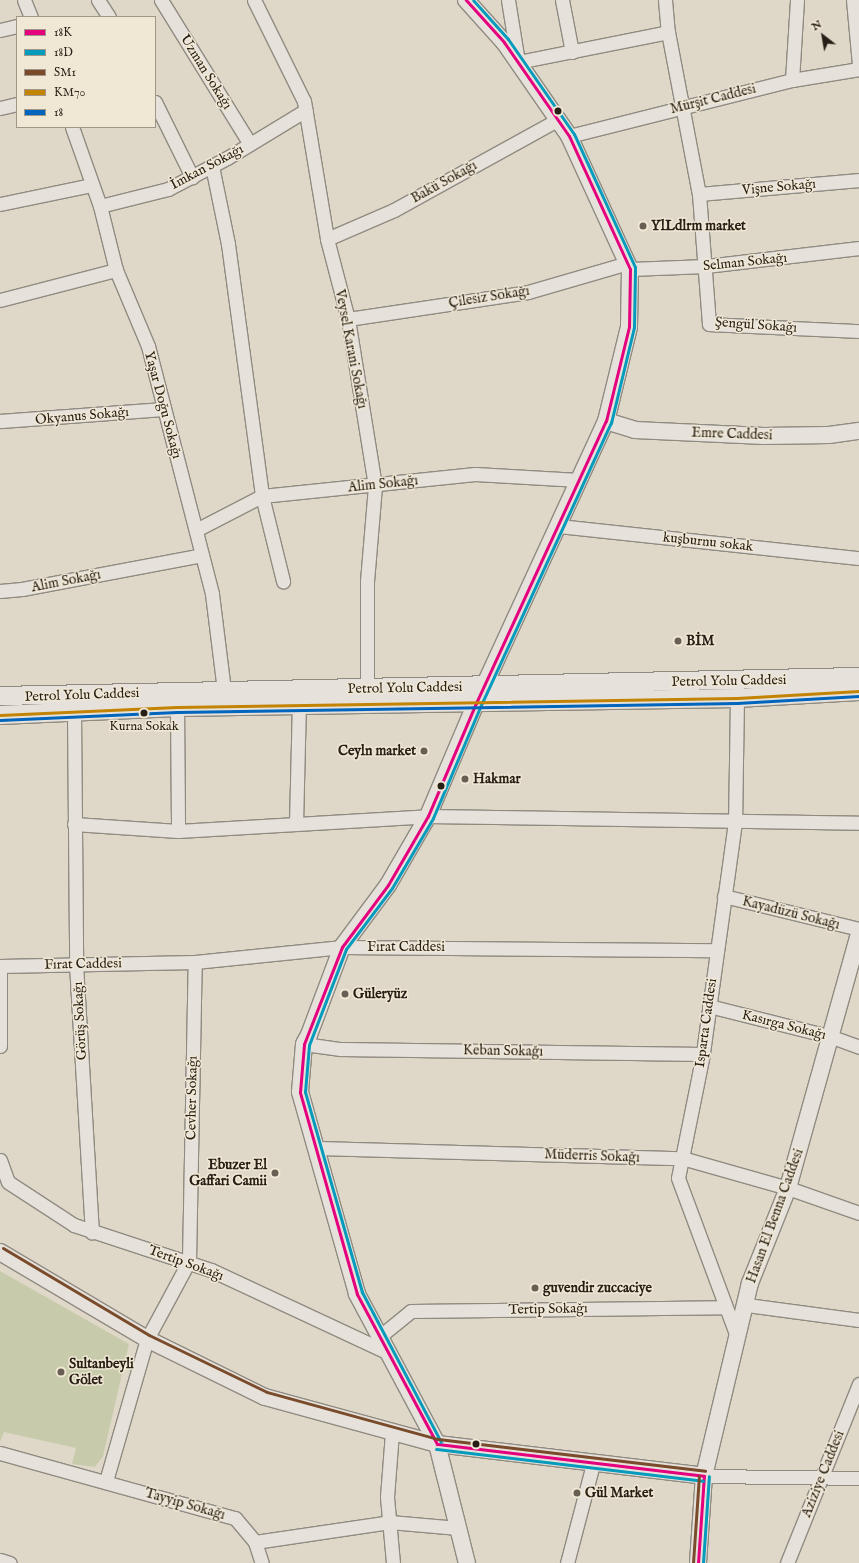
<!DOCTYPE html>
<meta charset="utf-8">
<style>
body{margin:0}
#map{position:relative;width:859px;height:1563px;overflow:hidden;background:#dfd8c8;font-family:"IM FELL English",serif}
div>[style]{position:absolute}
.green>*{inset:0;background:#c7cbab}
.roads{filter:drop-shadow(1px 0 #908b81) drop-shadow(-1px 0 #908b81) drop-shadow(0 1px #908b81) drop-shadow(0 -1px #908b81)}
.minor>*{height:13px;margin:-6.5px;padding:0 6.5px;transform-origin:6.5px;border-radius:6.5px;background:#e6e2db}
.tertiary>*{height:16px;margin:-8px;padding:0 8px;transform-origin:8px;border-radius:8px;background:#e6e2db}
.secondary>*{height:18px;margin:-9px;padding:0 9px;transform-origin:9px;border-radius:9px;background:#e6e2db}
.bus-1>*{height:3px;margin:-1.5px;padding:0 1.5px;transform-origin:1.5px;border-radius:1.5px;background:#e5007d}
.bus-2>*{height:3px;margin:-1.5px;padding:0 1.5px;transform-origin:1.5px;border-radius:1.5px;background:#049bbc}
.bus-3>*{height:3px;margin:-1.5px;padding:0 1.5px;transform-origin:1.5px;border-radius:1.5px;background:#7a4b2a}
.bus-4>*{height:3px;margin:-1.5px;padding:0 1.5px;transform-origin:1.5px;border-radius:1.5px;background:#c38405}
.bus-5>*{height:3px;margin:-1.5px;padding:0 1.5px;transform-origin:1.5px;border-radius:1.5px;background:#0065bd}
.dots>*{width:11px;height:11px;translate:-50% -50%;box-sizing:border-box;border:2px solid #f0e8d5;border-radius:50%}
span{translate:-50% -50%;white-space:nowrap;text-align:center;line-height:1.15;-webkit-text-stroke:3px #f0e8d5;paint-order:stroke}
.bus-label{font-size:13px;color:#271e15}
.street-label{font-size:14px;color:#271e15}
.poi-label{font-size:14px;color:#271e15;font-weight:700}
.left{translate:0 -50%;text-align:left}
.right{translate:-100% -50%;text-align:right}
.legend{position:absolute;left:16px;top:16px;width:140px;height:112px;box-sizing:border-box;background:#f0e8d5;border:1px solid #a09788;margin:0;padding:5px 7px;list-style:none;font-size:12px;color:#271e15}
.legend li{display:flex;align-items:center;gap:8px;height:20px}
.legend b{width:20px;border:1px solid #a09788}
.north{position:absolute;left:803px;top:16px;width:40px;height:40px;-webkit-text-stroke:3px #f0e8d5;paint-order:stroke;rotate:329deg;font-size:11px;font-weight:700;line-height:16px;text-align:center;color:#271e15}
.north::after{content:'';display:block;margin:auto;width:14px;height:18px;background:#271e15;clip-path:polygon(50% 0,100% 100%,50% 72%,0 100%)}
</style>
<div id="map">
<div class="green">
<div style="clip-path:polygon(0 1271px,129px 1344px,103px 1456px,95px 1467px,72px 1464px,76px 1448px,4px 1432px,0 1442px)"></div>
</div>
<div class="roads">
<div class="minor">
<div style="left:24px;top:0;width:18px;rotate:68deg"></div>
<div style="left:98px;top:0;width:20px;rotate:57deg"></div>
<div style="left:161px;top:0;width:169px;rotate:58.3deg"></div>
<div style="left:254px;top:0;width:113px;rotate:63.7deg"></div>
<div style="left:304px;top:101px;width:140px;rotate:80.5deg"></div>
<div style="left:327px;top:239px;width:83px;rotate:75.3deg"></div>
<div style="left:348px;top:319px;width:169px;rotate:80.8deg"></div>
<div style="left:375px;top:486px;width:95px;rotate:94.8deg"></div>
<div style="left:367px;top:581px;width:107px;rotate:90deg"></div>
<div style="left:508px;top:0;width:63px;rotate:80.8deg"></div>
<div style="left:518px;top:62px;width:153px;rotate:-11.3deg"></div>
<div style="left:562px;top:0;width:53px;rotate:79.1deg"></div>
<div style="left:665px;top:0;width:32px;rotate:85deg"></div>
<div style="left:668px;top:32px;width:165px;rotate:79.2deg"></div>
<div style="left:699px;top:194px;width:130px;rotate:85.6deg"></div>
<div style="left:709px;top:324px;width:150px;rotate:2.7deg"></div>
<div style="left:853px;top:0;width:65px;rotate:84.7deg"></div>
<div style="left:0;top:30px;width:17px;rotate:-13deg"></div>
<div style="left:792px;top:80px;width:80px;rotate:-86.4deg"></div>
<div style="left:155px;top:102px;width:84px;rotate:63.7deg"></div>
<div style="left:0;top:108px;width:17px;rotate:-13deg"></div>
<div style="left:72px;top:127px;width:84px;rotate:70.5deg"></div>
<div style="left:100px;top:206px;width:66px;rotate:76deg"></div>
<div style="left:116px;top:270px;width:82px;rotate:67.2deg"></div>
<div style="left:148px;top:346px;width:256px;rotate:75.5deg"></div>
<div style="left:212px;top:594px;width:98px;rotate:82.9deg"></div>
<div style="left:569px;top:136px;width:230px;rotate:-14.1deg"></div>
<div style="left:792px;top:80px;width:68px;rotate:-9.3deg"></div>
<div style="left:212px;top:166px;width:80px;rotate:78.4deg"></div>
<div style="left:228px;top:244px;width:254px;rotate:82.3deg"></div>
<div style="left:262px;top:496px;width:88px;rotate:76.1deg"></div>
<div style="left:699px;top:194px;width:161px;rotate:-5deg"></div>
<div style="left:0;top:204px;width:94px;rotate:-11.7deg"></div>
<div style="left:100px;top:206px;width:70px;rotate:-14deg"></div>
<div style="left:168px;top:189px;width:67px;rotate:-27.7deg"></div>
<div style="left:227px;top:158px;width:92px;rotate:-31.3deg"></div>
<div style="left:327px;top:239px;width:73px;rotate:-23.4deg"></div>
<div style="left:394px;top:210px;width:186px;rotate:-28.9deg"></div>
<div style="left:630px;top:269px;width:76px;rotate:-2.3deg"></div>
<div style="left:706px;top:266px;width:154px;rotate:-6.7deg"></div>
<div style="left:0;top:300px;width:120px;rotate:-14.5deg"></div>
<div style="left:348px;top:319px;width:182px;rotate:-8.5deg"></div>
<div style="left:528px;top:292px;width:104px;rotate:-16.2deg"></div>
<div style="left:0;top:421px;width:164px;rotate:-4.2deg"></div>
<div style="left:558px;top:526px;width:303px;rotate:6.1deg"></div>
<div style="left:196px;top:530px;width:74px;rotate:-27.3deg"></div>
<div style="left:262px;top:496px;width:214px;rotate:-5.9deg"></div>
<div style="left:475px;top:474px;width:104px;rotate:3.3deg"></div>
<div style="left:0;top:591px;width:22px;rotate:-5deg"></div>
<div style="left:22px;top:589px;width:183px;rotate:-10.7deg"></div>
<div style="left:737px;top:698px;width:124px;rotate:90.9deg"></div>
<div style="left:735px;top:822px;width:234px;rotate:97.9deg"></div>
<div style="left:703px;top:1054px;width:126px;rotate:101.4deg"></div>
<div style="left:678px;top:1178px;width:170px;rotate:69.6deg"></div>
<div style="left:177px;top:707px;width:124px;rotate:89.5deg"></div>
<div style="left:74px;top:712px;width:252px;rotate:89.5deg"></div>
<div style="left:76px;top:964px;width:269px;rotate:86.6deg"></div>
<div style="left:74px;top:824px;width:104px;rotate:3.9deg"></div>
<div style="left:178px;top:831px;width:250px;rotate:-3.4deg"></div>
<div style="left:428px;top:816px;width:431px;rotate:0.9deg"></div>
<div style="left:296px;top:824px;width:119px;rotate:-88.6deg"></div>
<div style="left:724px;top:896px;width:139px;rotate:13.7deg"></div>
<div style="left:0;top:966px;width:195px;rotate:-1.2deg"></div>
<div style="left:195px;top:962px;width:148px;rotate:-5.8deg"></div>
<div style="left:342px;top:947px;width:375px;rotate:0.5deg"></div>
<div style="left:709px;top:1006px;width:127px;rotate:14.1deg"></div>
<div style="left:832px;top:1037px;width:29px;rotate:20deg"></div>
<div style="left:304px;top:1044px;width:37px;rotate:8deg"></div>
<div style="left:341px;top:1049px;width:362px;rotate:0.8deg"></div>
<div style="left:0;top:1046px;width:80px;rotate:-90deg"></div>
<div style="left:316px;top:1148px;width:366px;rotate:1.6deg"></div>
<div style="left:682px;top:1158px;width:110px;rotate:15.8deg"></div>
<div style="left:788px;top:1188px;width:75px;rotate:19.4deg"></div>
<div style="left:0;top:1160px;width:23px;rotate:70deg"></div>
<div style="left:8px;top:1182px;width:79px;rotate:33.1deg"></div>
<div style="left:74px;top:1225px;width:144px;rotate:18.2deg"></div>
<div style="left:211px;top:1270px;width:194px;rotate:25deg"></div>
<div style="left:747px;top:1305px;width:113px;rotate:7.6deg"></div>
<div style="left:379px;top:1337px;width:41px;rotate:-39.1deg"></div>
<div style="left:411px;top:1311px;width:314px;rotate:-0.7deg"></div>
<div style="left:392px;top:1432px;width:65px;rotate:94.4deg"></div>
<div style="left:387px;top:1497px;width:66px;rotate:84.8deg"></div>
<div style="left:0;top:1453px;width:244px;rotate:15.5deg"></div>
<div style="left:235px;top:1518px;width:31px;rotate:50deg"></div>
<div style="left:255px;top:1542px;width:136px;rotate:-8.4deg"></div>
<div style="left:390px;top:1522px;width:68px;rotate:5deg"></div>
<div style="left:704px;top:1476px;width:155px;rotate:0.7deg"></div>
<div style="left:106px;top:1481px;width:148px;rotate:-73.9deg"></div>
<div style="left:147px;top:1339px;width:89px;rotate:-61.7deg"></div>
<div style="left:189px;top:1261px;width:299px;rotate:-88.9deg"></div>
<div style="left:255px;top:1542px;width:22px;rotate:72deg"></div>
<div style="left:0;top:1560px;width:10px;rotate:17deg"></div>
<div style="left:567px;top:1563px;width:102px;rotate:-75.3deg"></div>
<div style="left:787px;top:1563px;width:193px;rotate:-68.1deg"></div>
</div>
<div class="tertiary">
<div style="left:466px;top:0;width:57px;rotate:47.9deg"></div>
<div style="left:504px;top:42px;width:114px;rotate:55.3deg"></div>
<div style="left:569px;top:136px;width:146px;rotate:65.4deg"></div>
<div style="left:630px;top:269px;width:58px;rotate:91deg"></div>
<div style="left:629px;top:327px;width:97px;rotate:103.7deg"></div>
<div style="left:606px;top:421px;width:311px;rotate:114.7deg"></div>
<div style="left:476px;top:703px;width:123px;rotate:113deg"></div>
<div style="left:428px;top:816px;width:80px;rotate:120.1deg"></div>
<div style="left:388px;top:885px;width:77px;rotate:126.6deg"></div>
<div style="left:342px;top:947px;width:94px;rotate:110.6deg"></div>
<div style="left:309px;top:1035px;width:10px;rotate:119deg"></div>
<div style="left:304px;top:1044px;width:48px;rotate:94.8deg"></div>
<div style="left:300px;top:1092px;width:210px;rotate:74.2deg"></div>
<div style="left:357px;top:1294px;width:170px;rotate:61.9deg"></div>
<div style="left:437px;top:1444px;width:123px;rotate:75.9deg"></div>
<div style="left:606px;top:421px;width:30px;rotate:17deg"></div>
<div style="left:635px;top:430px;width:129px;rotate:2.7deg"></div>
<div style="left:764px;top:436px;width:65px;rotate:-0.9deg"></div>
<div style="left:829px;top:435px;width:30px;rotate:-8deg"></div>
<div style="left:0;top:1252px;width:171px;rotate:30.6deg"></div>
<div style="left:147px;top:1339px;width:131px;rotate:26.2deg"></div>
<div style="left:265px;top:1397px;width:178px;rotate:15.3deg"></div>
<div style="left:437px;top:1444px;width:269px;rotate:6.8deg"></div>
<div style="left:698px;top:1563px;width:87px;rotate:-86.1deg"></div>
<div style="left:704px;top:1476px;width:198px;rotate:-76.6deg"></div>
<div style="left:750px;top:1283px;width:102px;rotate:-68.2deg"></div>
<div style="left:788px;top:1188px;width:265px;rotate:-74.4deg"></div>
</div>
<div class="secondary">
<div style="left:0;top:696px;width:859px;rotate:-1.27deg"></div>
<div style="left:0;top:715px;width:177px;rotate:-2.6deg"></div>
<div style="left:177px;top:707px;width:560px;rotate:-0.92deg"></div>
<div style="left:737px;top:698px;width:122px;rotate:-3.3deg"></div>
</div>
</div>
<div class="bus-1">
<div style="left:437px;top:1444px;width:170px;rotate:-118.1deg"></div>
<div style="left:357px;top:1294px;width:210px;rotate:-105.8deg"></div>
<div style="left:300px;top:1092px;width:48px;rotate:-85.2deg"></div>
<div style="left:304px;top:1044px;width:104px;rotate:-68.6deg"></div>
<div style="left:342px;top:947px;width:77px;rotate:-53.4deg"></div>
<div style="left:388px;top:885px;width:80px;rotate:-59.9deg"></div>
<div style="left:428px;top:816px;width:123px;rotate:-67deg"></div>
<div style="left:476px;top:703px;width:311px;rotate:-65.3deg"></div>
<div style="left:606px;top:421px;width:97px;rotate:-76.3deg"></div>
<div style="left:629px;top:327px;width:58px;rotate:-89deg"></div>
<div style="left:630px;top:269px;width:146px;rotate:-114.6deg"></div>
<div style="left:569px;top:136px;width:114px;rotate:-124.7deg"></div>
<div style="left:504px;top:42px;width:57px;rotate:-132.1deg"></div>
<div style="left:437px;top:1444px;width:269px;rotate:6.8deg"></div>
<div style="left:698px;top:1563px;width:87px;rotate:-86.1deg"></div>
</div>
<div class="bus-2">
<div style="left:441px;top:1442px;width:170px;rotate:-117.8deg"></div>
<div style="left:362px;top:1292px;width:208px;rotate:-105.9deg"></div>
<div style="left:305px;top:1092px;width:47px;rotate:-85.1deg"></div>
<div style="left:309px;top:1045px;width:103px;rotate:-68.9deg"></div>
<div style="left:346px;top:949px;width:76px;rotate:-53deg"></div>
<div style="left:392px;top:888px;width:81px;rotate:-59.6deg"></div>
<div style="left:433px;top:818px;width:123px;rotate:-67deg"></div>
<div style="left:481px;top:705px;width:311px;rotate:-65.3deg"></div>
<div style="left:611px;top:423px;width:99px;rotate:-76.5deg"></div>
<div style="left:634px;top:327px;width:60px;rotate:-89deg"></div>
<div style="left:635px;top:267px;width:146px;rotate:-114.6deg"></div>
<div style="left:574px;top:134px;width:116px;rotate:-124.8deg"></div>
<div style="left:508px;top:39px;width:52px;rotate:-131.9deg"></div>
<div style="left:436px;top:1449px;width:269px;rotate:6.8deg"></div>
<div style="left:703px;top:1563px;width:87px;rotate:-86.1deg"></div>
</div>
<div class="bus-3">
<div style="left:3px;top:1248px;width:170px;rotate:30.8deg"></div>
<div style="left:149px;top:1335px;width:131px;rotate:25.8deg"></div>
<div style="left:267px;top:1392px;width:177px;rotate:15.4deg"></div>
<div style="left:438px;top:1439px;width:269px;rotate:6.8deg"></div>
<div style="left:693px;top:1563px;width:87px;rotate:-86.1deg"></div>
</div>
<div class="bus-4">
<div style="left:0;top:715px;width:177px;rotate:-2.6deg"></div>
<div style="left:177px;top:707px;width:560px;rotate:-0.92deg"></div>
<div style="left:737px;top:698px;width:122px;rotate:-3.3deg"></div>
</div>
<div class="bus-5">
<div style="left:0;top:720px;width:177px;rotate:-2.6deg"></div>
<div style="left:177px;top:712px;width:560px;rotate:-0.92deg"></div>
<div style="left:737px;top:703px;width:122px;rotate:-3.3deg"></div>
</div>
<div class="dots">
<div style="left:558px;top:111px;background:#271e15"></div>
<div style="left:643px;top:226px;background:#675f54"></div>
<div style="left:678px;top:641px;background:#675f54"></div>
<div style="left:144px;top:713px;background:#271e15"></div>
<div style="left:424px;top:751px;background:#675f54"></div>
<div style="left:465px;top:779px;background:#675f54"></div>
<div style="left:441px;top:786px;background:#271e15"></div>
<div style="left:345px;top:994px;background:#675f54"></div>
<div style="left:275px;top:1173px;background:#675f54"></div>
<div style="left:535px;top:1288px;background:#675f54"></div>
<div style="left:61px;top:1372px;background:#675f54"></div>
<div style="left:476px;top:1444px;background:#271e15"></div>
<div style="left:577px;top:1493px;background:#675f54"></div>
</div>
<div class="bus-label">
<span style="left:144px;top:727px">Kurna Sokak</span>
</div>
<div class="street-label">
<span style="left:206px;top:72px;rotate:58deg">Uzman Sokağı</span>
<span style="left:713px;top:99px;rotate:-14deg">Mürşit Caddesi</span>
<span style="left:207px;top:167px;rotate:-28deg">İmkan Sokağı</span>
<span style="left:444px;top:182px;rotate:-29deg">Bakü Sokağı</span>
<span style="left:779px;top:187px;rotate:-5deg">Vişne Sokağı</span>
<span style="left:745px;top:262px;rotate:-6deg">Selman Sokağı</span>
<span style="left:489px;top:297px;rotate:-9deg">Çilesiz Sokağı</span>
<span style="left:756px;top:325px;rotate:4deg">Şengül Sokağı</span>
<span style="left:351px;top:349px;rotate:79deg">Veysel Karani Sokağı</span>
<span style="left:163px;top:405px;rotate:75deg">Yaşar Doğu Sokağı</span>
<span style="left:82px;top:416px;rotate:-5deg">Okyanus Sokağı</span>
<span style="left:732px;top:434px;rotate:2deg">Emre Caddesi</span>
<span style="left:383px;top:484px;rotate:-6deg">Alim Sokağı</span>
<span style="left:708px;top:542px;rotate:6deg">kuşburnu sokak</span>
<span style="left:66px;top:581px;rotate:-11deg">Alim Sokağı</span>
<span style="left:729px;top:681px;rotate:-1deg">Petrol Yolu Caddesi</span>
<span style="left:405px;top:688px;rotate:-1deg">Petrol Yolu Caddesi</span>
<span style="left:82px;top:695px;rotate:-2deg">Petrol Yolu Caddesi</span>
<span style="left:791px;top:913px;rotate:14deg">Kayadüzü Sokağı</span>
<span style="left:406px;top:947px">Fırat Caddesi</span>
<span style="left:83px;top:964px;rotate:-1deg">Fırat Caddesi</span>
<span style="left:80px;top:1021px;rotate:-93deg">Görüş Sokağı</span>
<span style="left:706px;top:1023px;rotate:-82deg">Isparta Caddesi</span>
<span style="left:784px;top:1025px;rotate:14deg">Kasırga Sokağı</span>
<span style="left:503px;top:1051px;rotate:1deg">Keban Sokağı</span>
<span style="left:192px;top:1098px;rotate:-89deg">Cevher Sokağı</span>
<span style="left:592px;top:1156px;rotate:2deg">Müderris Sokağı</span>
<span style="left:775px;top:1216px;rotate:-70deg">Hasan El Benna Caddesi</span>
<span style="left:186px;top:1263px;rotate:20deg">Tertip Sokağı</span>
<span style="left:548px;top:1309px;rotate:-1deg">Tertip Sokağı</span>
<span style="left:823px;top:1474px;rotate:-68deg">Aziziye Caddesi</span>
<span style="left:185px;top:1504px;rotate:16deg">Tayyip Sokağı</span>
</div>
<div class="poi-label">
<span class="left" style="left:651px;top:226px">YlLdlrm market</span>
<span class="left" style="left:686px;top:641px">BİM</span>
<span class="right" style="left:416px;top:751px">Ceyln market</span>
<span class="left" style="left:473px;top:779px">Hakmar</span>
<span class="left" style="left:353px;top:994px">Güleryüz</span>
<span class="right" style="left:267px;top:1173px">Ebuzer El<br>Gaffari Camii</span>
<span class="left" style="left:543px;top:1288px">guvendir zuccaciye</span>
<span class="left" style="left:69px;top:1372px">Sultanbeyli<br>Gölet</span>
<span class="left" style="left:585px;top:1493px">Gül Market</span>
</div>
<ul class="legend">
<li><b style="height:5px;background:#e5007d"></b>18K</li>
<li><b style="height:5px;background:#049bbc"></b>18D</li>
<li><b style="height:5px;background:#7a4b2a"></b>SM1</li>
<li><b style="height:5px;background:#c38405"></b>KM70</li>
<li><b style="height:5px;background:#0065bd"></b>18</li>
</ul>
<div class="north">N</div>
</div>
